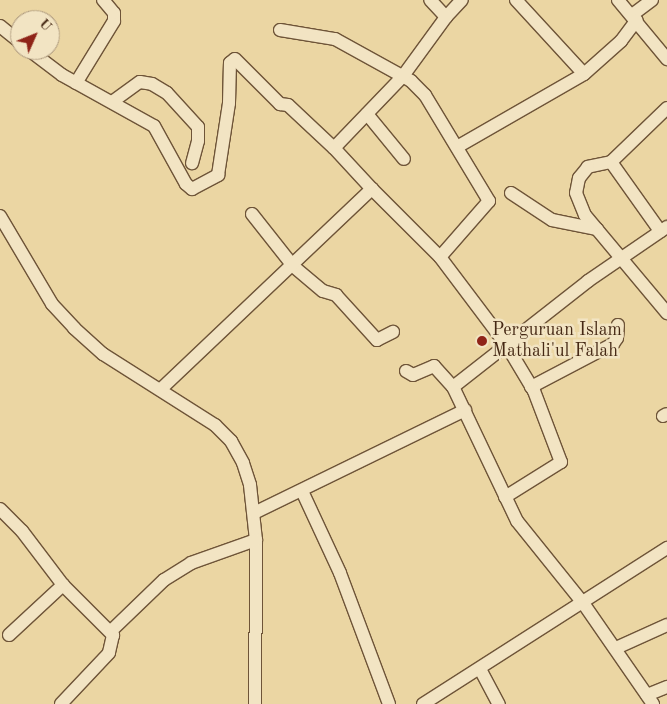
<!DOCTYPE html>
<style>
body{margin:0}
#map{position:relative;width:667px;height:704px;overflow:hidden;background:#ebd6a3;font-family:"Old Standard TT",serif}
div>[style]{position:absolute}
.roads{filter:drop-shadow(1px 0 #6e5438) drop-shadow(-1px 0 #6e5438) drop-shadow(0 1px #6e5438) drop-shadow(0 -1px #6e5438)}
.minor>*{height:12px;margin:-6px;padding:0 6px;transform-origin:6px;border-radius:6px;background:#f2e4c3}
.dots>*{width:14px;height:14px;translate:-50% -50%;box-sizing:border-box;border:2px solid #f2e4c3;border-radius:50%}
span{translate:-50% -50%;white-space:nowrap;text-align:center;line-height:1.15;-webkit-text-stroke:5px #f2e4c3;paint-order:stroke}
.poi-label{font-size:18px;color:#452814}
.left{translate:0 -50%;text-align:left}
.north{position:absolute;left:10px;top:10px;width:50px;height:50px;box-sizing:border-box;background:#f2e4c3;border:1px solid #ad997d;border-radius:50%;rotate:46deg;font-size:14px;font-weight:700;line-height:20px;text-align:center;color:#452814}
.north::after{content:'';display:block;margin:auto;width:18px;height:22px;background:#8f2418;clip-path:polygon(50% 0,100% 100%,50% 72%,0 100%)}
</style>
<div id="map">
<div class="roads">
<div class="minor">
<div style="left:516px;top:0;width:100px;rotate:47.4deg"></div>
<div style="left:618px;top:0;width:77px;rotate:50.3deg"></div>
<div style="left:632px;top:15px;width:25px;rotate:-37deg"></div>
<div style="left:446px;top:17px;width:23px;rotate:-47deg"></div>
<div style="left:0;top:26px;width:26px;rotate:39deg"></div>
<div style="left:280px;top:30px;width:56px;rotate:9.3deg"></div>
<div style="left:335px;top:39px;width:87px;rotate:28.9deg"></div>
<div style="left:411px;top:81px;width:20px;rotate:45deg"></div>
<div style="left:425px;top:95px;width:124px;rotate:58.9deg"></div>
<div style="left:489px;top:201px;width:74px;rotate:131.2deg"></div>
<div style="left:29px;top:50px;width:41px;rotate:37.1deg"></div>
<div style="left:62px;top:75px;width:105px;rotate:29deg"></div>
<div style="left:154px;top:126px;width:66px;rotate:61.1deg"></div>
<div style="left:186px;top:184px;width:8px;rotate:40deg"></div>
<div style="left:192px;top:189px;width:30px;rotate:-28deg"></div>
<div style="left:218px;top:175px;width:73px;rotate:-81.3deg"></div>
<div style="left:229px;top:103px;width:40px;rotate:-88.6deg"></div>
<div style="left:230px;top:63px;width:6px;rotate:-39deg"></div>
<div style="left:235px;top:59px;width:64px;rotate:45deg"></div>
<div style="left:280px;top:104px;width:8px;rotate:7deg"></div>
<div style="left:288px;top:105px;width:63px;rotate:43.1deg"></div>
<div style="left:334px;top:148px;width:56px;rotate:47.2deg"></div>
<div style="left:76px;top:83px;width:73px;rotate:-58.5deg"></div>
<div style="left:114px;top:21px;width:8px;rotate:-90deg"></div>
<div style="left:114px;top:13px;width:17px;rotate:-130deg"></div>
<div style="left:112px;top:102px;width:34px;rotate:-36deg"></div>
<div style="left:140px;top:82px;width:12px;rotate:9deg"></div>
<div style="left:152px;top:84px;width:17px;rotate:31deg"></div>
<div style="left:167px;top:93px;width:46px;rotate:47.6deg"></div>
<div style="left:198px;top:127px;width:14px;rotate:90deg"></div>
<div style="left:198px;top:141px;width:23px;rotate:105deg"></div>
<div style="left:667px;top:108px;width:78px;rotate:136deg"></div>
<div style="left:611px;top:162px;width:24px;rotate:168deg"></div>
<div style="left:588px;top:167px;width:14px;rotate:129deg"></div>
<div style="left:579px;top:178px;width:15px;rotate:101deg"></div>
<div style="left:576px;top:193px;width:24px;rotate:68deg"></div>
<div style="left:585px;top:215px;width:128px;rotate:50.1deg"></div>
<div style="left:367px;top:114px;width:58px;rotate:50.6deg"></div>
<div style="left:457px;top:147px;width:146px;rotate:-29.9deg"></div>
<div style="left:584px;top:74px;width:50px;rotate:-41.7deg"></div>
<div style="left:621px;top:41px;width:26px;rotate:-53deg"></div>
<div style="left:334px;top:148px;width:100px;rotate:-46.2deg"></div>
<div style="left:403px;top:76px;width:73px;rotate:-53.9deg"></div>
<div style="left:446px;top:17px;width:23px;rotate:-133deg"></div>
<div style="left:611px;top:162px;width:85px;rotate:54.6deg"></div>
<div style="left:511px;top:193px;width:49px;rotate:33.4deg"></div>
<div style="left:552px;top:220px;width:46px;rotate:11.3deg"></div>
<div style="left:252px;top:214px;width:66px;rotate:51.7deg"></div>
<div style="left:293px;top:266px;width:39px;rotate:40deg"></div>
<div style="left:323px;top:291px;width:14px;rotate:17deg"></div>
<div style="left:336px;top:295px;width:61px;rotate:47.7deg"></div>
<div style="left:377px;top:340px;width:18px;rotate:-27deg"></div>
<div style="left:0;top:216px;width:102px;rotate:59.4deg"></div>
<div style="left:52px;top:304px;width:33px;rotate:47deg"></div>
<div style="left:74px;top:328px;width:39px;rotate:42deg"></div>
<div style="left:103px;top:354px;width:133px;rotate:32.4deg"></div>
<div style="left:215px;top:425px;width:23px;rotate:45deg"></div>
<div style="left:231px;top:441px;width:25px;rotate:61deg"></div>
<div style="left:243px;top:463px;width:23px;rotate:72deg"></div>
<div style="left:250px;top:485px;width:55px;rotate:83.8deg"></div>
<div style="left:256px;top:540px;width:164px;rotate:90.3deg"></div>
<div style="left:406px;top:371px;width:8px;rotate:30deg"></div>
<div style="left:413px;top:375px;width:23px;rotate:-23deg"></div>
<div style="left:434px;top:366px;width:28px;rotate:48deg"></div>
<div style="left:531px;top:387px;width:93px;rotate:-27.7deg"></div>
<div style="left:613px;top:344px;width:7px;rotate:-56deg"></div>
<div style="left:617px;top:338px;width:13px;rotate:-86deg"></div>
<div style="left:161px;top:389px;width:291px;rotate:-43.5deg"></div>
<div style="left:372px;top:189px;width:96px;rotate:45deg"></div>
<div style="left:440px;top:257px;width:111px;rotate:53deg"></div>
<div style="left:507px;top:346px;width:52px;rotate:59deg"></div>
<div style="left:534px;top:391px;width:76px;rotate:69.2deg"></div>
<div style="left:561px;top:462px;width:66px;rotate:148deg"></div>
<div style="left:663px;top:416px;width:4px;rotate:-27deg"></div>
<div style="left:302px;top:491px;width:90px;rotate:65.1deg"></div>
<div style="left:340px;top:573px;width:140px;rotate:69.5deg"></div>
<div style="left:0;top:509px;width:31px;rotate:45deg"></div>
<div style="left:22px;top:531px;width:68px;rotate:52.8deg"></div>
<div style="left:63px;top:585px;width:71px;rotate:45deg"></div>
<div style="left:113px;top:635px;width:18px;rotate:103deg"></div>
<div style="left:109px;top:653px;width:70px;rotate:133.3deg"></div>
<div style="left:254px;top:513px;width:235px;rotate:-26deg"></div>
<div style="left:111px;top:631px;width:74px;rotate:-43.9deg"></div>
<div style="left:164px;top:580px;width:32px;rotate:-32deg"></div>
<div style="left:191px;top:563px;width:69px;rotate:-19.5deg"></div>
<div style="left:9px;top:635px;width:74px;rotate:-42.8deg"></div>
<div style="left:616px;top:648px;width:56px;rotate:-24.3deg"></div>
<div style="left:480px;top:669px;width:40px;rotate:62deg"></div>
<div style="left:647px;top:695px;width:22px;rotate:-22deg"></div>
<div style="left:423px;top:704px;width:290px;rotate:-32.6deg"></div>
<div style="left:653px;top:704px;width:123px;rotate:-124.7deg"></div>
<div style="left:583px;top:603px;width:105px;rotate:-128.8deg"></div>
<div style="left:517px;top:521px;width:148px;rotate:-115.5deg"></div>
<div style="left:453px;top:387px;width:172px;rotate:-38.1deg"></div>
<div style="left:588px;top:281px;width:96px;rotate:-34.4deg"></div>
</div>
</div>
<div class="dots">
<div style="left:482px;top:341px;background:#8f2418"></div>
</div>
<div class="poi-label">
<span class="left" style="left:492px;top:341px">Perguruan Islam<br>Mathali'ul Falah</span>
</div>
<div class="north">U</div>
</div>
